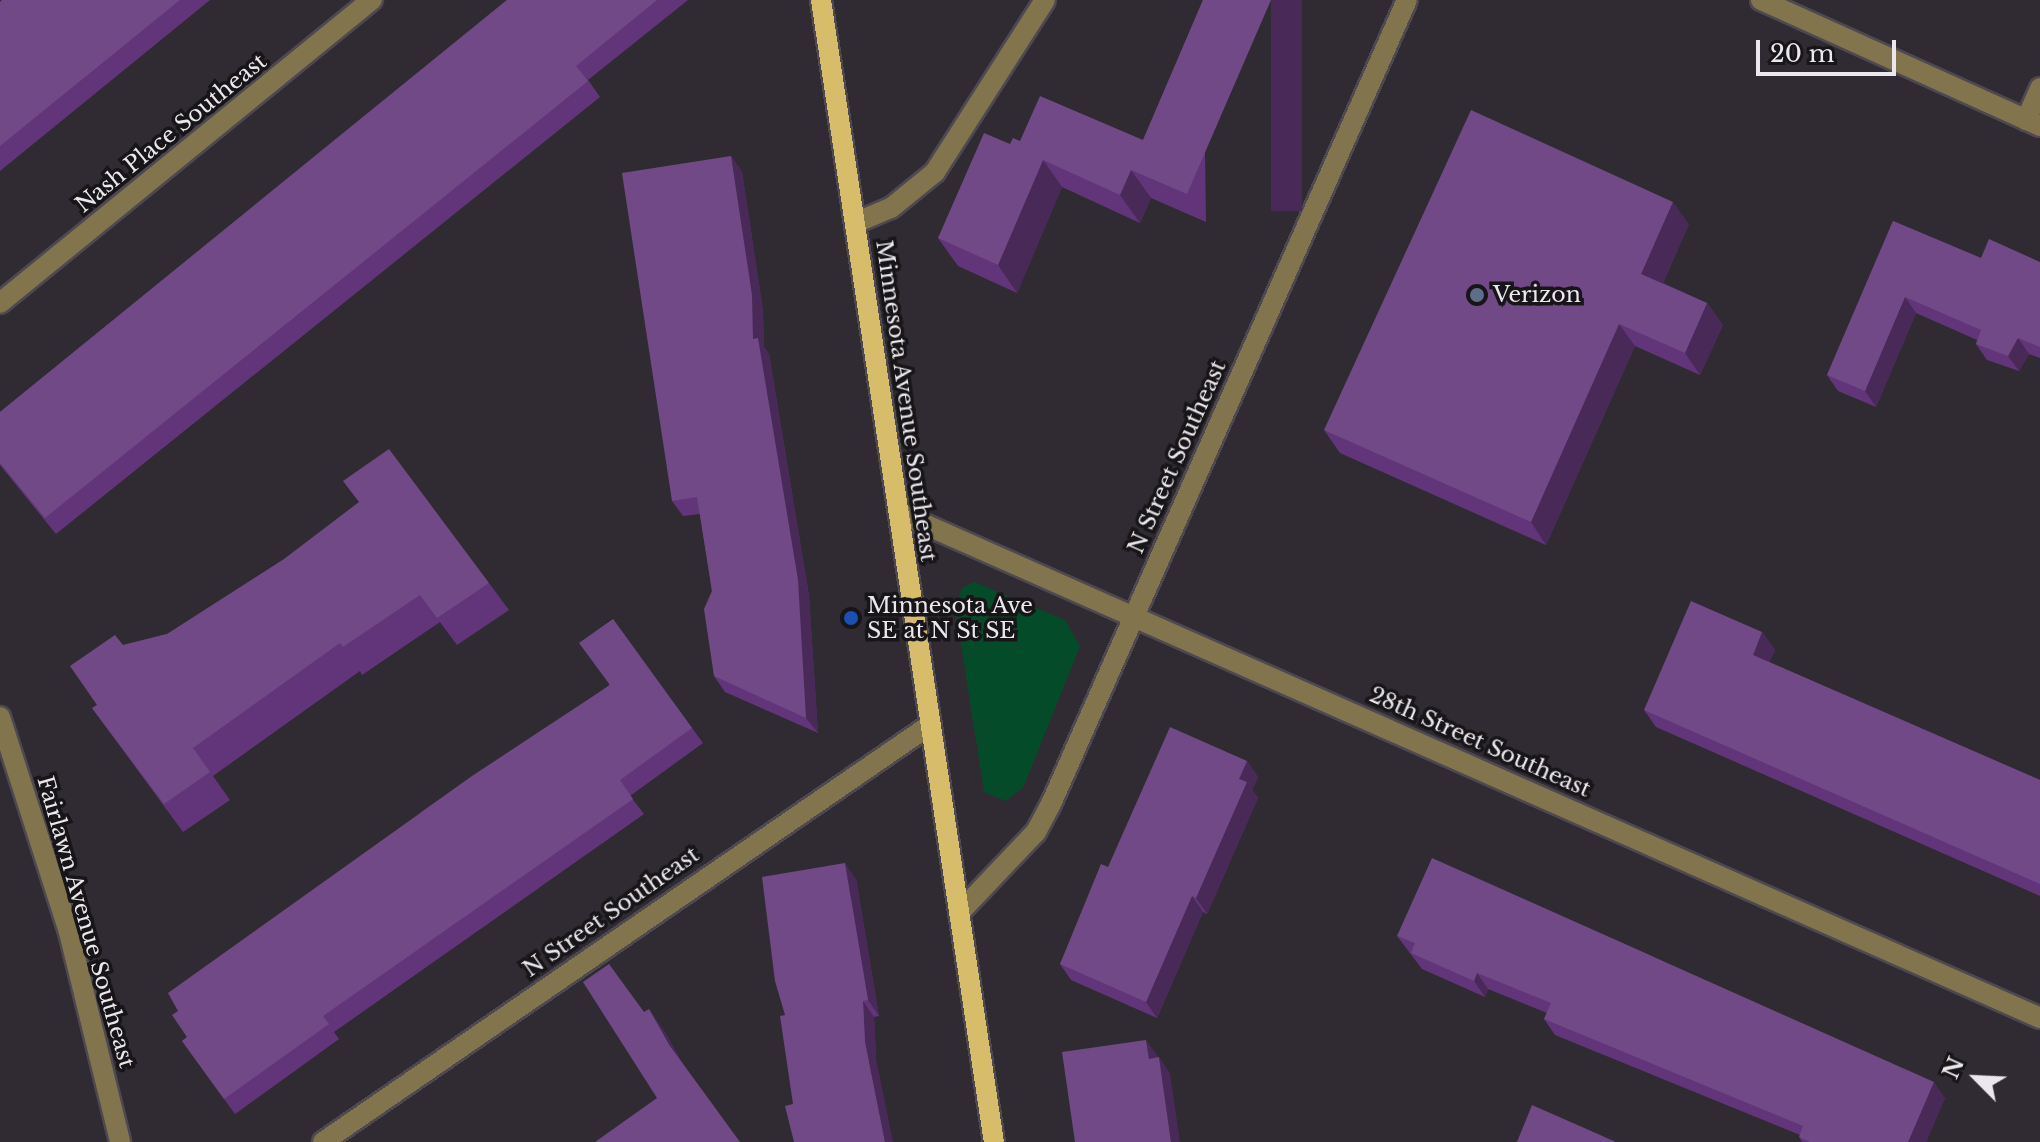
<!DOCTYPE html>
<style>
body{margin:0}
#map{position:relative;width:2040px;height:1142px;overflow:hidden;background:#302b32;font-family:"Libre Baskerville",serif}
div>[style]{position:absolute}
.green>*{inset:0;background:#044c29}
.roads{filter:drop-shadow(2px 0 #4e4950) drop-shadow(-2px 0 #4e4950) drop-shadow(0 2px #4e4950) drop-shadow(0 -2px #4e4950)}
.minor>*{height:20px;margin:-10px;padding:0 10px;transform-origin:10px;border-radius:10px;background:#82754e}
.major>*{height:20px;margin:-10px;padding:0 10px;transform-origin:10px;border-radius:10px;background:#d7bc69}
.wall>*{inset:0;background:#62357a}
.shaded-wall>*{inset:0;background:#482958;transform-origin:0 0}
.building>*{inset:0;background:#714986}
.dots>*{width:22px;height:22px;translate:-50% -50%;box-sizing:border-box;border:4px solid #171518;border-radius:50%}
span{translate:-50% -50%;white-space:nowrap;text-align:center;line-height:1.15;-webkit-text-stroke:7px #171518;paint-order:stroke}
.street-label{font-size:22px;color:#ebe8ed}
.poi-label{font-size:22px;color:#ebe8ed}
.left{translate:0 -50%;text-align:left}
.north{position:absolute;left:1936px;top:1038px;width:80px;height:80px;-webkit-text-stroke:6px #171518;paint-order:stroke;rotate:294deg;font-size:22px;font-weight:700;line-height:32px;text-align:center;color:#ebe8ed}
.north::after{content:'';display:block;margin:auto;width:28px;height:36px;background:#ebe8ed;clip-path:polygon(50% 0,100% 100%,50% 72%,0 100%)}
.scale{position:absolute;left:1756px;top:40px;width:140px;height:36px;box-sizing:border-box;border:4px solid #ebe8ed;border-top:0;padding-left:10px;font-size:24px;line-height:28px;white-space:nowrap;color:#ebe8ed;-webkit-text-stroke:6px #171518;paint-order:stroke}
</style>
<div id="map">
<div class="green">
<div style="clip-path:polygon(974px 582px,1065px 620px,1080px 646px,1023px 788px,1006px 801px,984px 792px,955px 606px,962px 588px)"></div>
</div>
<div class="roads">
<div class="minor">
<div style="left:1761px;top:0;width:306px;rotate:24.3deg"></div>
<div style="left:2026px;top:120px;width:35px;rotate:-66deg"></div>
<div style="left:855px;top:223px;width:39px;rotate:-23deg"></div>
<div style="left:891px;top:208px;width:57px;rotate:-39.3deg"></div>
<div style="left:935px;top:172px;width:204px;rotate:-57.4deg"></div>
<div style="left:0;top:303px;width:480px;rotate:-39.2deg"></div>
<div style="left:899px;top:513px;width:1248px;rotate:23.87deg"></div>
<div style="left:0;top:717px;width:226px;rotate:72.2deg"></div>
<div style="left:69px;top:932px;width:216px;rotate:76.3deg"></div>
<div style="left:959px;top:913px;width:112px;rotate:-46.5deg"></div>
<div style="left:1036px;top:832px;width:32px;rotate:-62deg"></div>
<div style="left:1051px;top:804px;width:879px;rotate:-66.12deg"></div>
<div style="left:323px;top:1142px;width:736px;rotate:-34.49deg"></div>
</div>
<div class="major">
<div style="left:821px;top:0;width:1155px;rotate:81.39deg"></div>
</div>
</div>
<div class="wall">
<div style="clip-path:polygon(2px 0,210px 0,0 171px,0 2px)"></div>
<div style="clip-path:polygon(507px 0,688px 0,588px 80px,600px 97px,56px 534px,0 465px,0 412px)"></div>
<div style="clip-path:polygon(1203px 0,1206px 222px,1151px 198px,1140px 223px,1062px 187px,1017px 293px,958px 266px,938px 238px,1010px 144px,1020px 141px,1143px 140px)"></div>
<div style="clip-path:polygon(731px 156px,742px 172px,763px 311px,764px 347px,769px 354px,809px 596px,818px 733px,725px 692px,714px 676px,712px 591px,700px 514px,683px 516px,672px 501px)"></div>
<div style="clip-path:polygon(1893px 221px,1981px 258px,2040px 262px,2040px 358px,2029px 354px,2019px 371px,1987px 360px,1976px 344px,1977px 340px,1916px 313px,1876px 407px,1838px 391px,1827px 375px)"></div>
<div style="clip-path:polygon(1689px 224px,1663px 283px,1707px 303px,1723px 325px,1700px 375px,1635px 346px,1546px 545px,1340px 453px,1324px 430px)"></div>
<div style="clip-path:polygon(489px 583px,509px 610px,457px 645px,440px 622px,362px 675px,360px 671px,213px 776px,230px 800px,183px 832px,92px 708px,97px 705px,123px 645px,167px 634px)"></div>
<div style="clip-path:polygon(613px 619px,703px 743px,630px 796px,644px 814px,334px 1032px,339px 1039px,235px 1114px,182px 1041px,609px 685px)"></div>
<div style="clip-path:polygon(1762px 632px,1775px 650px,1769px 662px,2040px 780px,2040px 896px,1656px 727px,1644px 710px)"></div>
<div style="clip-path:polygon(1247px 761px,1258px 777px,1252px 790px,1258px 798px,1207px 914px,1203px 912px,1157px 1018px,1071px 980px,1060px 964px,1108px 867px)"></div>
<div style="clip-path:polygon(856px 879px,879px 1016px,874px 1017px,876px 1058px,793px 1104px)"></div>
<div style="clip-path:polygon(1397px 936px,1945px 1098px,1926px 1142px,1802px 1142px,1799px 1137px,1800px 1135px,1555px 1035px,1544px 1019px,1547px 1013px,1488px 989px,1485px 997px,1422px 969px)"></div>
</div>
<div class="shaded-wall">
<div style="left:1271px;top:0;width:31px;height:211px"></div>
<div style="clip-path:polygon(731px 156px,742px 172px,763px 311px,764px 347px,769px 354px,809px 596px,818px 733px,806px 718px,753px 339px)"></div>
<div style="clip-path:polygon(1043px 160px,1062px 187px,1017px 293px,998px 265px)"></div>
<div style="clip-path:polygon(1131px 170px,1151px 198px,1140px 223px,1120px 195px)"></div>
<div style="clip-path:polygon(1673px 202px,1689px 224px,1657px 296px,1641px 274px)"></div>
<div style="clip-path:polygon(1905px 297px,1916px 313px,1876px 407px,1865px 391px)"></div>
<div style="clip-path:polygon(1707px 303px,1723px 325px,1700px 375px,1685px 353px)"></div>
<div style="clip-path:polygon(1619px 324px,1635px 346px,1546px 545px,1531px 522px)"></div>
<div style="clip-path:polygon(2018px 338px,2029px 354px,2019px 371px,2008px 356px)"></div>
<div style="clip-path:polygon(1762px 632px,1775px 650px,1765px 673px,1753px 655px)"></div>
<div style="clip-path:polygon(1247px 761px,1258px 777px,1252px 790px,1258px 798px,1207px 914px,1196px 898px,1239px 779px)"></div>
<div style="clip-path:polygon(845px 863px,856px 879px,879px 1016px,868px 1000px)"></div>
<div style="clip-path:polygon(1192px 896px,1203px 912px,1157px 1018px,1146px 1002px)"></div>
<div style="clip-path:polygon(1477px 973px,1488px 989px,1485px 997px,1474px 981px)"></div>
<div style="clip-path:polygon(863px 1001px,874px 1017px,876px 1058px,893px 1142px,885px 1142px,865px 1042px)"></div>
<div style="clip-path:polygon(649px 1009px,667px 1035px,688px 1073px,670px 1046px)"></div>
<div style="clip-path:polygon(1146px 1040px,1157px 1055px,1160px 1074px,1149px 1059px)"></div>
<div style="clip-path:polygon(1159px 1057px,1170px 1073px,1180px 1142px,1171px 1142px)"></div>
<div style="clip-path:polygon(1934px 1082px,1945px 1098px,1926px 1142px,1908px 1142px)"></div>
</div>
<div class="building">
<div style="clip-path:polygon(2px 0,180px 0,0 146px,0 2px)"></div>
<div style="clip-path:polygon(507px 0,657px 0,576px 66px,588px 81px,45px 518px,0 463px,0 412px)"></div>
<div style="clip-path:polygon(1203px 0,1271px 0,1187px 194px,1131px 170px,1120px 195px,1043px 160px,998px 265px,938px 238px,984px 133px,1010px 144px,1013px 138px,1020px 141px,1040px 96px,1143px 140px)"></div>
<div style="clip-path:polygon(1471px 110px,1673px 202px,1641px 274px,1707px 303px,1685px 353px,1619px 324px,1531px 522px,1324px 430px)"></div>
<div style="clip-path:polygon(731px 156px,752px 295px,753px 339px,758px 338px,798px 580px,806px 718px,714px 676px,704px 609px,712px 591px,697px 497px,672px 501px,622px 173px)"></div>
<div style="clip-path:polygon(1893px 221px,1981px 258px,1989px 239px,2040px 262px,2040px 347px,2018px 338px,2008px 356px,1976px 344px,1981px 330px,1905px 297px,1865px 391px,1827px 375px)"></div>
<div style="clip-path:polygon(389px 449px,489px 583px,437px 618px,420px 595px,343px 647px,340px 643px,193px 748px,210px 772px,164px 804px,92px 708px,97px 705px,70px 666px,115px 635px,123px 645px,167px 634px,284px 559px,359px 502px,343px 481px)"></div>
<div style="clip-path:polygon(1691px 601px,1762px 632px,1753px 655px,2040px 780px,2040px 884px,1644px 710px)"></div>
<div style="clip-path:polygon(613px 619px,692px 728px,620px 780px,633px 799px,323px 1016px,329px 1024px,224px 1099px,182px 1041px,187px 1037px,172px 1015px,178px 1011px,168px 993px,472px 776px,610px 685px,579px 643px)"></div>
<div style="clip-path:polygon(1170px 727px,1247px 761px,1239px 779px,1247px 782px,1196px 898px,1192px 896px,1146px 1002px,1060px 964px,1101px 864px,1108px 867px)"></div>
<div style="clip-path:polygon(1432px 858px,1934px 1082px,1908px 1142px,1810px 1142px,1799px 1137px,1803px 1126px,1544px 1019px,1551px 1003px,1477px 973px,1474px 981px,1411px 953px,1415px 943px,1397px 936px)"></div>
<div style="clip-path:polygon(845px 863px,868px 1000px,863px 1001px,865px 1042px,885px 1142px,794px 1142px,785px 1106px,793px 1104px,780px 1016px,785px 1015px,775px 981px,762px 877px)"></div>
<div style="clip-path:polygon(609px 964px,644px 1012px,649px 1009px,670px 1046px,740px 1142px,595px 1142px,657px 1098px,583px 982px)"></div>
<div style="clip-path:polygon(1146px 1040px,1149px 1059px,1159px 1057px,1171px 1142px,1075px 1142px,1062px 1052px)"></div>
<div style="clip-path:polygon(1532px 1105px,1616px 1142px,1517px 1142px)"></div>
</div>
<div class="dots">
<div style="left:1477px;top:295px;background:#5c6f8a"></div>
<div style="left:851px;top:618px;background:#1a4fb4"></div>
</div>
<div class="street-label">
<span style="left:171px;top:133px;rotate:-39deg">Nash Place Southeast</span>
<span style="left:906px;top:401px;rotate:82deg">Minnesota Avenue Southeast</span>
<span style="left:1177px;top:457px;rotate:-66deg">N Street Southeast</span>
<span style="left:1480px;top:742px;rotate:24deg">28th Street Southeast</span>
<span style="left:611px;top:912px;rotate:-35deg">N Street Southeast</span>
<span style="left:86px;top:922px;rotate:74deg">Fairlawn Avenue Southeast</span>
</div>
<div class="poi-label">
<span class="left" style="left:1493px;top:295px">Verizon</span>
<span class="left" style="left:867px;top:618px">Minnesota Ave<br>SE at N St SE</span>
</div>
<div class="north">N</div>
<div class="scale">20 m</div>
</div>
